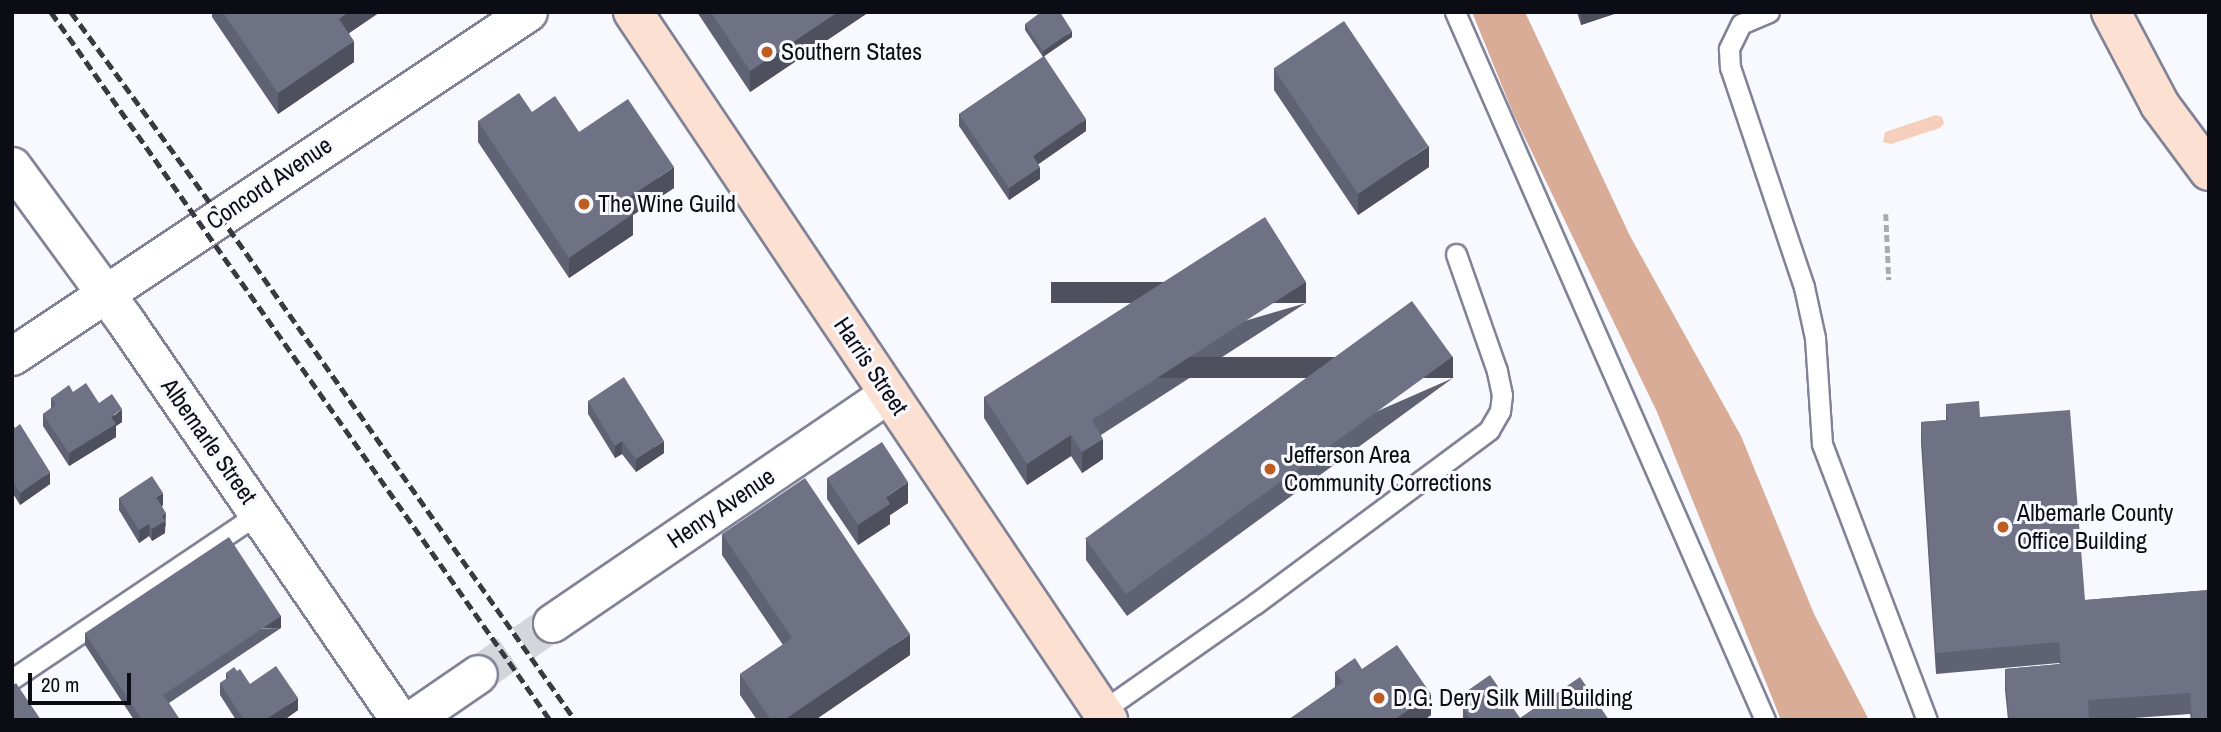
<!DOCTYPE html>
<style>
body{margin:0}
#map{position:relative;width:2221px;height:732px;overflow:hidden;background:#f8f9fe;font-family:"Archivo Narrow",sans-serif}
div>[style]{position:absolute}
.green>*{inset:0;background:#f6cfbc}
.forest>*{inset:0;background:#d8ac97}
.street-tunnel>*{height:37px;margin-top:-18.5px;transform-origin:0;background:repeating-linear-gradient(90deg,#d5d6db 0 37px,transparent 0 55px)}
.path>*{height:4.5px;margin-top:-2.25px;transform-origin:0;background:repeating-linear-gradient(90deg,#aaabb1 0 7px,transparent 0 10.5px)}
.roads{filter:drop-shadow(2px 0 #808397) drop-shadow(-2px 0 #808397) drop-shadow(0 2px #808397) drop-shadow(0 -2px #808397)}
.lane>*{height:19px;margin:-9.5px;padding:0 9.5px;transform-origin:9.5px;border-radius:9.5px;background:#fff}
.street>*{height:37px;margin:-18.5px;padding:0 18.5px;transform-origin:18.5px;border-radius:18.5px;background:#fff}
.secondary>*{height:38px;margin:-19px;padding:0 19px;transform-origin:19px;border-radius:19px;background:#fce0d1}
.rail>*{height:5px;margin-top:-2.5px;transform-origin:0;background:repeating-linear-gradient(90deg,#393a41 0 10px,transparent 0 15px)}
.wall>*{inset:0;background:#5f6272}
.shaded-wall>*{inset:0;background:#4e505d;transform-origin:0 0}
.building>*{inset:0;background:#6f7285;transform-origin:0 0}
.dots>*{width:19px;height:19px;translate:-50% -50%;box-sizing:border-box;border:4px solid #f8f9fe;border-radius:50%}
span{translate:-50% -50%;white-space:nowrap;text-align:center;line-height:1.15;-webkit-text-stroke:6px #f8f9fe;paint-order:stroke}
.poi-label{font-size:24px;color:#0c0d14}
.left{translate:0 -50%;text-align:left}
.street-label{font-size:24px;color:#0c0d14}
.frame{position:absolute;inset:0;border:14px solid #0c0d14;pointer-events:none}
.scale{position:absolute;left:28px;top:673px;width:103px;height:32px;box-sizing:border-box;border:4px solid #0c0d14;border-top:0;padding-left:9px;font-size:21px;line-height:24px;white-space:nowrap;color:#0c0d14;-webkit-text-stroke:5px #f8f9fe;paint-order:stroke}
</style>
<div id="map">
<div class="green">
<div style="clip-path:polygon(1936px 115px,1942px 117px,1944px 123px,1940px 128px,1891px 144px,1883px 142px,1885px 132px)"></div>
</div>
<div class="forest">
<div style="clip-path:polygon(1472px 12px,1525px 12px,1630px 236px,1741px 436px,1814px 614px,1869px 720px,1781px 720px,1657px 412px,1513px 113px)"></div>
</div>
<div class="street-tunnel">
<div style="left:478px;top:674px;width:90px;rotate:-34.6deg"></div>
</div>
<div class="path">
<div style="left:1886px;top:214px;width:66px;rotate:87.4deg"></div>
</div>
<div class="roads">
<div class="lane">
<div style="left:1455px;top:12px;width:773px;rotate:66.35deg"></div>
<div style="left:1769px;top:12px;width:30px;rotate:157deg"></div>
<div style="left:1741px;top:24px;width:28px;rotate:116deg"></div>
<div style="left:1729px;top:49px;width:18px;rotate:87deg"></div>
<div style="left:1730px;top:67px;width:232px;rotate:71.4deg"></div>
<div style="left:1804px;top:287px;width:52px;rotate:77.8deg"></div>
<div style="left:1815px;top:338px;width:106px;rotate:86.2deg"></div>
<div style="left:1822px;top:444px;width:295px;rotate:69.2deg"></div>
<div style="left:12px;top:679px;width:298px;rotate:-33.9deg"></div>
<div style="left:1102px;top:711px;width:187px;rotate:-35deg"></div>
<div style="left:1255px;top:604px;width:292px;rotate:-36.6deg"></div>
<div style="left:1489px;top:430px;width:22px;rotate:-60deg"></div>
<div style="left:1500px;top:411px;width:16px;rotate:-83deg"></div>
<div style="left:1502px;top:395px;width:25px;rotate:-102deg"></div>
<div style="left:1497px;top:371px;width:124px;rotate:-109.3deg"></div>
</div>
<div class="street">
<div style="left:12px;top:166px;width:190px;rotate:53.8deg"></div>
<div style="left:124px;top:319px;width:487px;rotate:55.5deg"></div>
<div style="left:12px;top:356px;width:620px;rotate:-33.69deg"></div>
<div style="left:552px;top:623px;width:408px;rotate:-34.3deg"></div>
<div style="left:411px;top:720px;width:81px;rotate:-34.5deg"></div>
</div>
<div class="secondary">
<div style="left:633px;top:12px;width:853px;rotate:56.14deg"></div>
<div style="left:2111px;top:12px;width:105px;rotate:62.2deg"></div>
<div style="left:2160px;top:105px;width:82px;rotate:53.4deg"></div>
</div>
</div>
<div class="rail">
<div style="left:51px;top:12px;width:866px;rotate:54.82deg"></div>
<div style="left:71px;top:12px;width:253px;rotate:53.9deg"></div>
<div style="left:220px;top:216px;width:616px;rotate:54.84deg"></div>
</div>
<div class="wall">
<div style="clip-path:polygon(212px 12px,380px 12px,349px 33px,354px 62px,278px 114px,212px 17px)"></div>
<div style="clip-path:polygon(697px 12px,869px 12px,750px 92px)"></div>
<div style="clip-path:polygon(1577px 12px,1620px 12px,1581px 25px)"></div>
<div style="clip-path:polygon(1025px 24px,1072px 37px,1044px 56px,1086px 131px,1038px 164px,1040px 179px,1009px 200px,959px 126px,959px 114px,1043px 57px,1025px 30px)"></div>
<div style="clip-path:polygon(1274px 69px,1429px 167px,1358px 215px,1274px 90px)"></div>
<div style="clip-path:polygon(532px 112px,579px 132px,674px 188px,633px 215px,633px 235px,569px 278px,478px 142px,478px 121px)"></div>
<div style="clip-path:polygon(1306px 303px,1101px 435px,1103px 459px,1082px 473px,1071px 456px,1027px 485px,984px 418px,984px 397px)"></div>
<div style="clip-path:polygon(1453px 378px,1127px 616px,1086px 560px,1086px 539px)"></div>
<div style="clip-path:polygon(73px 392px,99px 403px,122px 422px,116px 426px,116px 437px,69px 466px,43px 426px,43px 414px,51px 408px,51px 398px)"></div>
<div style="clip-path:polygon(588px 401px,664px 453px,636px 472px,622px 454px,615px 458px,588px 414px)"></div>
<div style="clip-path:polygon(1946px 404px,1980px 417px,2085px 600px,2209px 590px,2209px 720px,2191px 720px,2190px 714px,2105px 720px,2008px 720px,2005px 690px,2005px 669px,2060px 664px,2059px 663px,1936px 674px,1921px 443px,1921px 422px,1946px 420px)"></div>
<div style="clip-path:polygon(12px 424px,50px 484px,20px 505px,12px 492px)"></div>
<div style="clip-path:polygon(827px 478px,908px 503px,890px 515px,890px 524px,858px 545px,827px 499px)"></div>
<div style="clip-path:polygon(119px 498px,163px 505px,162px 506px,166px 526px,165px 526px,165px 533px,152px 541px,149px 536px,139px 543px,119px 510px)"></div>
<div style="clip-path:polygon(722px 534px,910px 655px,815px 720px,757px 720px,740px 695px,740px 674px,783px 645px,722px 555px)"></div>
<div style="clip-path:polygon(281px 628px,169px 703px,180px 720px,134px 720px,85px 645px,85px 633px)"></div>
<div style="clip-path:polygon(1362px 669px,1431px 715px,1424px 720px,1288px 720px,1335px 687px,1335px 672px)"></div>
<div style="clip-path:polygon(237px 671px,250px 684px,298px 710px,284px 720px,236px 720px,220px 695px,220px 683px,226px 679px,226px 673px)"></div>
<div style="clip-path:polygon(1467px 691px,1520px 718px,1609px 720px,1463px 720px,1463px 708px,1467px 706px)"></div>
</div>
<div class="shaded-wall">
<div style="clip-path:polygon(349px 12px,380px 12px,339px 40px,339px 19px)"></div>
<div style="clip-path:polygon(838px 12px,869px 12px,750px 92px,750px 71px)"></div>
<div style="clip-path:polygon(1583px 12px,1620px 12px,1581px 25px,1581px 13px)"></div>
<div style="clip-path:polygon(1072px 31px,1072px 37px,1043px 57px,1043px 51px)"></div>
<div style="clip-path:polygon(354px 41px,354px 62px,278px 114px,278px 93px)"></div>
<div style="clip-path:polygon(1086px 119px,1086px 131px,1033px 168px,1033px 156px)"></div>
<div style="clip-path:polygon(1429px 146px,1429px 167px,1358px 215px,1358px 194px)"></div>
<div style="clip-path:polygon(674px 167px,674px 188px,633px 215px,633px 235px,569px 278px,569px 258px,625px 200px)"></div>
<div style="clip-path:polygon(1040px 167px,1040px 179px,1009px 200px,1009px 188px)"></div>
<div style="left:1306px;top:282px;width:21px;height:255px;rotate:90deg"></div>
<div style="left:1453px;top:357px;width:21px;height:404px;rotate:90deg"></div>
<div style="clip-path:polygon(122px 409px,122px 422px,116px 426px,116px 437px,69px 466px,69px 453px)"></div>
<div style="clip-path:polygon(1071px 435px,1071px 456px,1027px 485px,1027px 464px)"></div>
<div style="clip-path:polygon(1103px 439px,1103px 459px,1082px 473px,1082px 452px)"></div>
<div style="clip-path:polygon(622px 441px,622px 454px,615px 458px,615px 446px)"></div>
<div style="clip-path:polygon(664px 441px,664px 453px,636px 472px,636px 459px)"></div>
<div style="clip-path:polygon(50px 472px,50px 484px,20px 505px,20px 493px)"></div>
<div style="clip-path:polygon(908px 482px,908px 503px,890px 515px,890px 524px,858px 545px,858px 525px,886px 497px)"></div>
<div style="clip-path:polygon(163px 493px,163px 505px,156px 510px,156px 497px)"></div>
<div style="clip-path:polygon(166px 513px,165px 533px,152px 541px,152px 529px,162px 516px)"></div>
<div style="clip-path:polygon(149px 524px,149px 536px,139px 543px,139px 530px)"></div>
<div style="left:281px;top:616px;width:12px;height:142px;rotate:90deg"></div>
<div style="clip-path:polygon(910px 634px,910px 655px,815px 720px,784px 720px)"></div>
<div style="clip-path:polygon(1431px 694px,1431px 715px,1424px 720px,1394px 720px)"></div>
<div style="clip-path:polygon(298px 698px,298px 710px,284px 720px,265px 720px)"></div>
</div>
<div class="building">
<div style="clip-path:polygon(223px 12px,349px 12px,339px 19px,354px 41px,278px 93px)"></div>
<div style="clip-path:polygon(711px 12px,838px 12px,750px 71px)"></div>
<div style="clip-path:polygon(1041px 12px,1060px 12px,1072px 31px,1043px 51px,1025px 24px)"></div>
<div style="left:1344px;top:21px;width:151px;height:85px;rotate:56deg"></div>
<div style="clip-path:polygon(1044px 56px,1086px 119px,1033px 156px,1040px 167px,1009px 188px,959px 114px)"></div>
<div style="clip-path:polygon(519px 93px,532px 112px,555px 96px,579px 132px,628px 99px,674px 167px,625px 200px,633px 214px,569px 258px,478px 121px)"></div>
<div style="clip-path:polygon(1265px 217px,1306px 282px,1092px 420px,1103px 439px,1082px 452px,1071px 435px,1027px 464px,984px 397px)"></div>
<div style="left:1412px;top:301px;width:69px;height:404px;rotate:54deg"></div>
<div style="clip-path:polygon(624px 377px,664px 441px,636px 459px,622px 441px,615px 446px,588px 401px)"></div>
<div style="clip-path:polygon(86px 383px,99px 403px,112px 394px,122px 409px,111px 417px,116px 424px,69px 453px,43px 414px,56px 405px,51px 398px,69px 385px,73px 392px)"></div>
<div style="clip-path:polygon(1979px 401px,1980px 417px,2070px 410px,2085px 600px,2209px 590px,2209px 720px,2192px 720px,2190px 693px,2088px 700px,2089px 720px,2009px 720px,2005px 669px,2061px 664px,2059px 642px,1936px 653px,1921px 422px,1948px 420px,1946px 404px)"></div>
<div style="clip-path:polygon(12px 424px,15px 428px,20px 424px,50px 472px,20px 493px,12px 480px)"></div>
<div style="clip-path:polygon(882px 442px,908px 482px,886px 497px,890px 504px,858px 525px,827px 478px)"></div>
<div style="clip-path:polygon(152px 476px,163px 493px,156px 497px,166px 513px,162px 516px,165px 521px,152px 529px,149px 524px,139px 530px,119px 498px)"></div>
<div style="clip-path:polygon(805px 478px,910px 634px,784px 720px,771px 720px,740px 674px,792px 638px,722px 534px)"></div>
<div style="clip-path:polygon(229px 537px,281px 616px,163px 695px,180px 720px,142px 720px,85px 633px)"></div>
<div style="clip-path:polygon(1397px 645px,1431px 694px,1394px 720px,1288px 720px,1343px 682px,1335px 672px,1355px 658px,1362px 669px)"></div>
<div style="clip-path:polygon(276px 666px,298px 698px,265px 720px,244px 720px,220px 683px,229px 677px,226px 673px,234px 667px,237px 671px,240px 669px,250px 684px)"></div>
<div style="clip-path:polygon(1490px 675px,1520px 718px,1580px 677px,1609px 720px,1471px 720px,1463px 708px,1474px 701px,1467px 691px)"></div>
<div style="clip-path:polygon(16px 683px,41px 720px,12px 720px,12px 686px)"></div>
</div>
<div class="dots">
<div style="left:767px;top:52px;background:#bf5c22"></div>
<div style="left:584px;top:204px;background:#bf5c22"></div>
<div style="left:1270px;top:469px;background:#bf5c22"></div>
<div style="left:2003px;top:527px;background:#bf5c22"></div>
<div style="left:1379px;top:698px;background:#bf5c22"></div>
</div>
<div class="poi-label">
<span class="left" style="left:781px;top:52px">Southern States</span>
<span class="left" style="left:598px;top:204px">The Wine Guild</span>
<span class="left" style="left:1284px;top:469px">Jefferson Area<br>Community Corrections</span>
<span class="left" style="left:2017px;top:527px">Albemarle County<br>Office Building</span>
<span class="left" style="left:1393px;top:698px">D.G. Dery Silk Mill Building</span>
</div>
<div class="street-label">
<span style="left:269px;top:183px;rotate:-34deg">Concord Avenue</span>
<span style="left:871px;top:366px;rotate:56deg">Harris Street</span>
<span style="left:209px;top:441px;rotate:55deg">Albemarle Street</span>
<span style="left:721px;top:508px;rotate:-34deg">Henry Avenue</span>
</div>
<div class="frame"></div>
<div class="scale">20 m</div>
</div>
